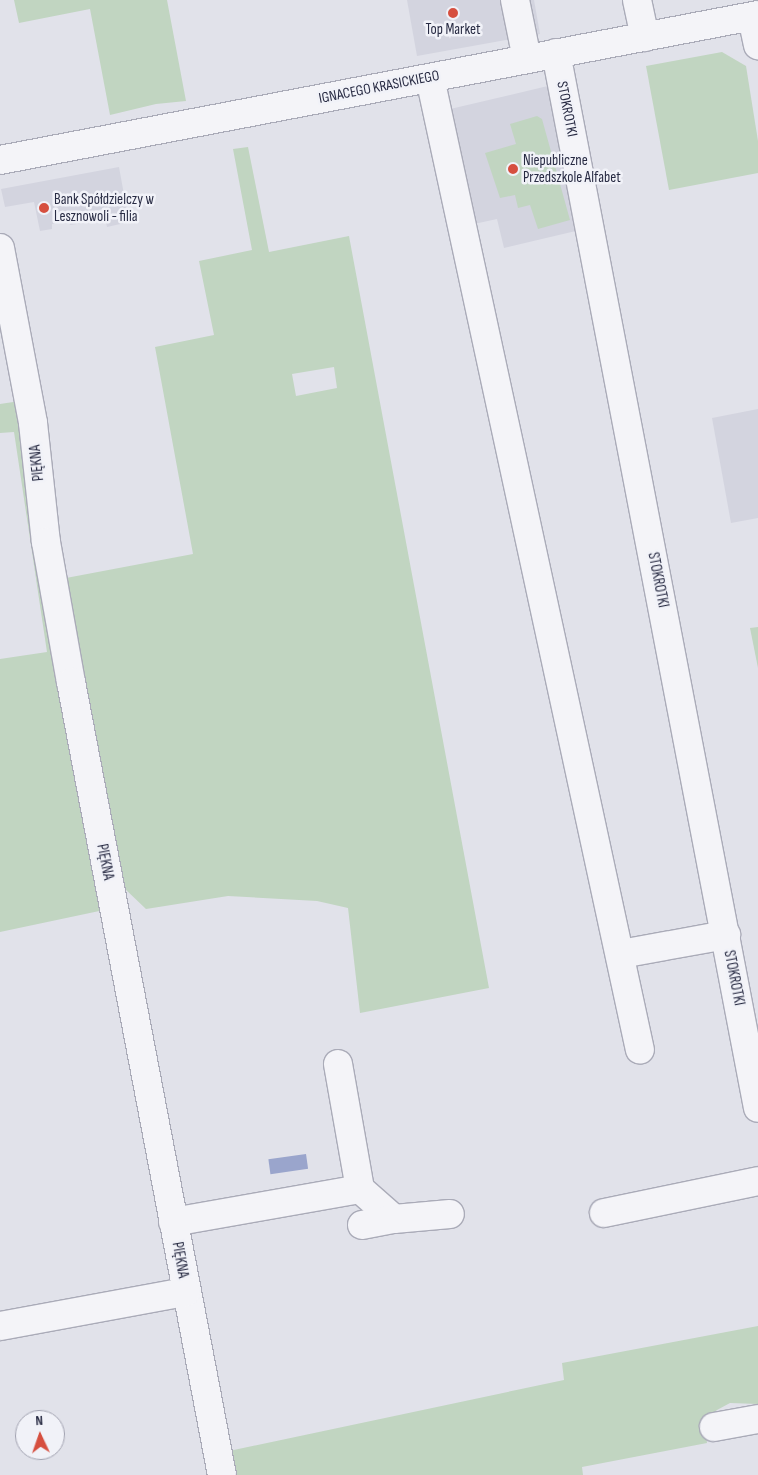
<!DOCTYPE html>
<meta charset="utf-8">
<style>
body{margin:0}
#map{position:relative;width:758px;height:1475px;overflow:hidden;background:#e1e2ea;font-family:"Sofia Sans Condensed",sans-serif}
div>[style]{position:absolute}
.built>*{inset:0;background:#d3d4df}
.green>*{inset:0;background:#c1d5c1}
.water>*{inset:0;background:#9aa5cc;transform-origin:0 0}
.roads{filter:drop-shadow(1px 0 #aaabb8) drop-shadow(-1px 0 #aaabb8) drop-shadow(0 1px #aaabb8) drop-shadow(0 -1px #aaabb8)}
.minor>*{height:28px;margin:-14px;padding:0 14px;transform-origin:14px;border-radius:14px;background:#f4f4f8}
.dots>*{width:14px;height:14px;translate:-50% -50%;box-sizing:border-box;border:2px solid #f1f2f8;border-radius:50%}
span{translate:-50% -50%;white-space:nowrap;text-align:center;line-height:1.15;-webkit-text-stroke:5px #f1f2f8;paint-order:stroke}
.poi-label{font-size:15px;color:#282b43}
.left{translate:0 -50%;text-align:left}
.street-label{font-size:15px;color:#282b43}
.north{position:absolute;left:15px;top:1410px;width:50px;height:50px;box-sizing:border-box;background:#f1f2f8;border:1px solid #a1a2b0;border-radius:50%;rotate:357deg;font-size:14px;font-weight:700;line-height:20px;text-align:center;color:#282b43}
.north::after{content:'';display:block;margin:auto;width:18px;height:22px;background:#d64f3f;clip-path:polygon(50% 0,100% 100%,50% 72%,0 100%)}
</style>
<div id="map">
<div class="built">
<div style="clip-path:polygon(407px 0,534px 0,540px 34px,417px 56px)"></div>
<div style="clip-path:polygon(552px 85px,580px 230px,504px 248px,497px 219px,474px 224px,446px 110px)"></div>
<div style="clip-path:polygon(119px 167px,129px 222px,107px 227px,103px 209px,82px 213px,84px 223px,70px 225px,69px 221px,52px 224px,52px 229px,40px 231px,34px 202px,5px 207px,1px 189px)"></div>
<div style="clip-path:polygon(758px 409px,758px 518px,731px 523px,712px 418px)"></div>
</div>
<div class="green">
<div style="clip-path:polygon(14px 0,167px 0,186px 101px,156px 104px,110px 115px,90px 9px,19px 23px)"></div>
<div style="clip-path:polygon(722px 52px,746px 66px,758px 141px,758px 173px,669px 190px,646px 66px)"></div>
<div style="clip-path:polygon(537px 116px,542px 119px,570px 220px,538px 229px,530px 205px,518px 208px,515px 195px,500px 198px,485px 153px,516px 144px,510px 124px)"></div>
<div style="clip-path:polygon(evenodd,248px 147px,269px 252px,349px 236px,489px 988px,360px 1013px,348px 908px,317px 901px,228px 896px,146px 909px,124px 888px,66px 578px,193px 554px,155px 347px,214px 335px,199px 261px,252px 250px,233px 149px,248px 147px,334px 367px,337px 388px,296px 396px,292px 374px,334px 367px)"></div>
<div style="clip-path:polygon(20px 401px,104px 910px,0 932px,0 659px,47px 652px,14px 432px,0 433px,0 404px)"></div>
<div style="clip-path:polygon(758px 627px,758px 668px,750px 628px)"></div>
<div style="clip-path:polygon(758px 1326px,758px 1404px,730px 1403px,717px 1410px,704px 1421px,707px 1443px,582px 1467px,583px 1475px,234px 1475px,229px 1451px,564px 1380px,562px 1363px)"></div>
</div>
<div class="water">
<div style="left:306px;top:1154px;width:15px;height:38px;rotate:82deg"></div>
</div>
<div class="roads">
<div class="minor">
<div style="left:515px;top:0;width:60px;rotate:78.5deg"></div>
<div style="left:637px;top:0;width:38px;rotate:78deg"></div>
<div style="left:752px;top:17px;width:29px;rotate:78deg"></div>
<div style="left:556px;top:53px;width:1074px;rotate:79.16deg"></div>
<div style="left:430px;top:78px;width:994px;rotate:77.81deg"></div>
<div style="left:0;top:160px;width:772px;rotate:-10.83deg"></div>
<div style="left:0;top:248px;width:178px;rotate:79.3deg"></div>
<div style="left:33px;top:423px;width:120px;rotate:83.8deg"></div>
<div style="left:46px;top:542px;width:142px;rotate:79.9deg"></div>
<div style="left:71px;top:682px;width:807px;rotate:79.22deg"></div>
<div style="left:621px;top:954px;width:107px;rotate:-10.3deg"></div>
<div style="left:338px;top:1064px;width:127px;rotate:80deg"></div>
<div style="left:360px;top:1189px;width:45px;rotate:41.4deg"></div>
<div style="left:394px;top:1219px;width:56px;rotate:-5.1deg"></div>
<div style="left:604px;top:1213px;width:157px;rotate:-11.7deg"></div>
<div style="left:173px;top:1222px;width:190px;rotate:-10deg"></div>
<div style="left:362px;top:1225px;width:33px;rotate:-11deg"></div>
<div style="left:0;top:1326px;width:189px;rotate:-10.4deg"></div>
<div style="left:714px;top:1427px;width:45px;rotate:-10.3deg"></div>
</div>
</div>
<div class="dots">
<div style="left:453px;top:13px;background:#d64f3f"></div>
<div style="left:513px;top:169px;background:#d64f3f"></div>
<div style="left:44px;top:208px;background:#d64f3f"></div>
</div>
<div class="poi-label">
<span style="left:453px;top:30px">Top Market</span>
<span class="left" style="left:523px;top:169px">Niepubliczne<br>Przedszkole Alfabet</span>
<span class="left" style="left:54px;top:208px">Bank Spółdzielczy w<br>Lesznowoli - filia</span>
</div>
<div class="street-label">
<span style="left:379px;top:87px;rotate:-11deg">IGNACEGO KRASICKIEGO</span>
<span style="left:567px;top:109px;rotate:79deg">STOKROTKI</span>
<span style="left:37px;top:463px;rotate:-96deg">PIĘKNA</span>
<span style="left:658px;top:580px;rotate:79deg">STOKROTKI</span>
<span style="left:105px;top:862px;rotate:79deg">PIĘKNA</span>
<span style="left:734px;top:978px;rotate:79deg">STOKROTKI</span>
<span style="left:180px;top:1260px;rotate:80deg">PIĘKNA</span>
</div>
<div class="north">N</div>
</div>
